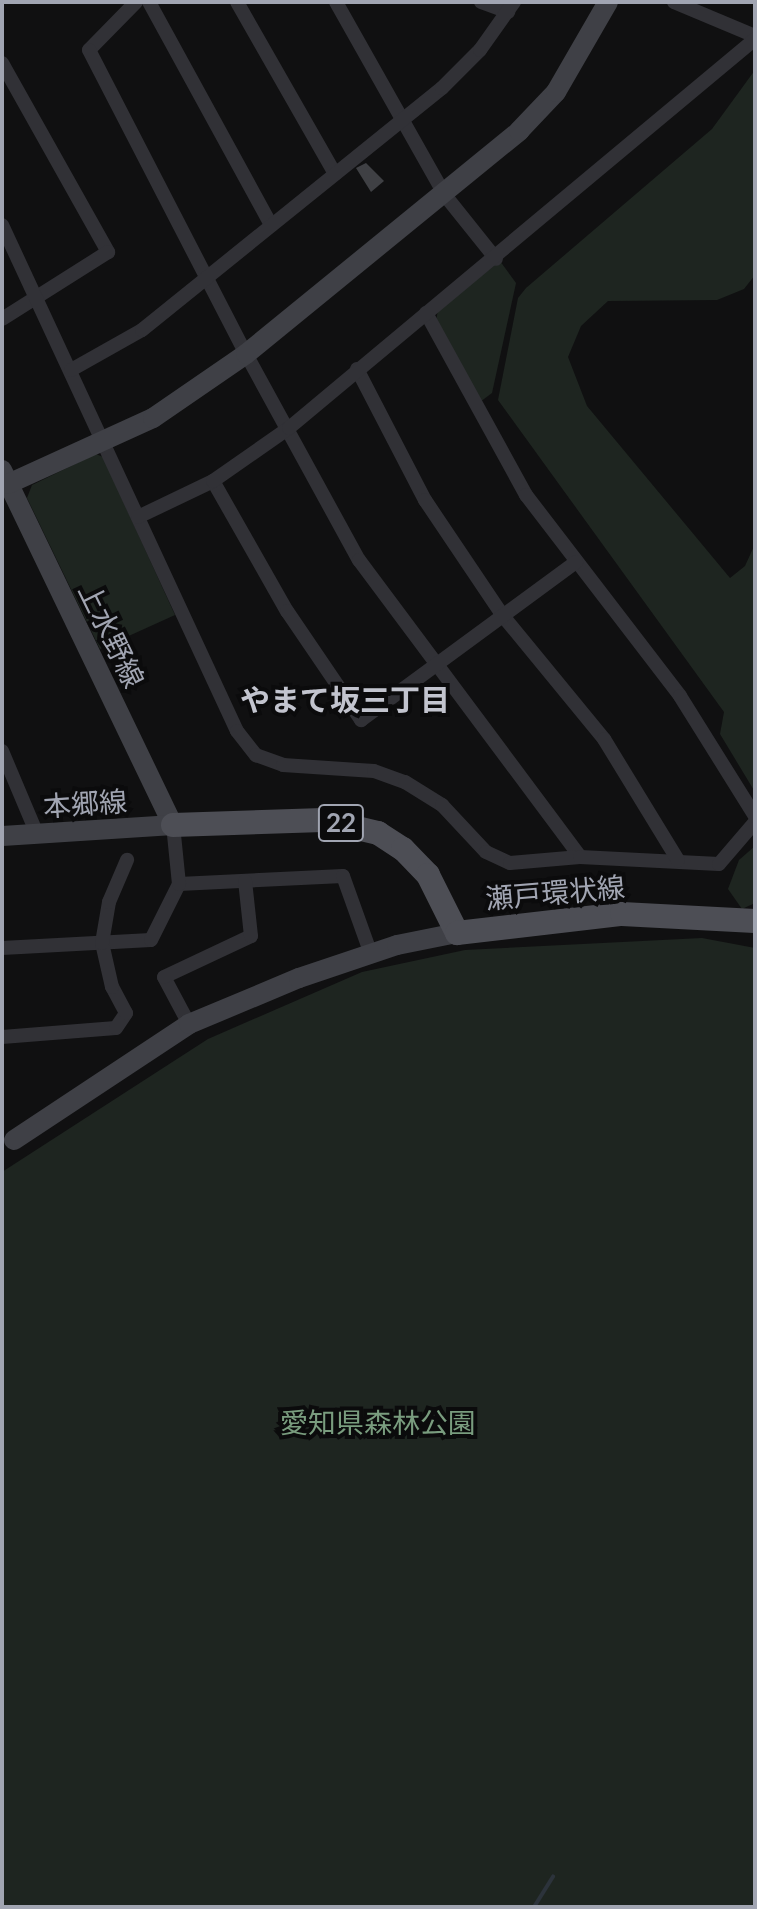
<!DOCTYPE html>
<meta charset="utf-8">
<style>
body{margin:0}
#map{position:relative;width:757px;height:1909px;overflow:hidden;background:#101011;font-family:Lato,"Noto Sans JP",sans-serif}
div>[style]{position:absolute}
.green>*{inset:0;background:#1e2520}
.stream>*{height:4px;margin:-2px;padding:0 2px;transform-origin:2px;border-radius:2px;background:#2c333b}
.building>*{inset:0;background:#3f4044}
.street>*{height:14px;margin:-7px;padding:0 7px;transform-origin:7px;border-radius:7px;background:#313136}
.secondary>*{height:20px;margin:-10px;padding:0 10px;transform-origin:10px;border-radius:10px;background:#3f4046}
.primary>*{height:24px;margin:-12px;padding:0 12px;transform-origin:12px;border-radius:12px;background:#4d4e55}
span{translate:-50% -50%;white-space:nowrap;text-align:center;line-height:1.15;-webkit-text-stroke:8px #0b0b0c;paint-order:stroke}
.shield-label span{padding:2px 6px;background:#0b0b0c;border:2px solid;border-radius:6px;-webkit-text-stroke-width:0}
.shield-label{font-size:26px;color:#a1a5b2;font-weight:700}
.street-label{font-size:28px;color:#a1a5b2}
.park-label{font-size:28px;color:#799c7e}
.neighbourhood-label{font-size:30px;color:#c2c4ce;font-weight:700}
.frame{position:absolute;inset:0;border:4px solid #a1a5b2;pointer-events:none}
</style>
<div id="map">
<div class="green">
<div style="clip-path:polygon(755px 70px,755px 275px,744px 289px,717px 300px,608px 301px,581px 326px,568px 357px,587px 406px,730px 578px,745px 566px,755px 544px,755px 792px,720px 734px,724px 712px,498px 400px,518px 298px,526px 288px,712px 129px)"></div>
<div style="clip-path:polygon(500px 261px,516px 283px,492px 393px,480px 402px,436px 321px,438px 310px)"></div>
<div style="clip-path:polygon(96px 454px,103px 457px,175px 615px,100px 649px,27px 498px,32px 485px)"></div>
<div style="clip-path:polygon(755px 846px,755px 903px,742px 909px,728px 889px,739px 860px)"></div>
<div style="clip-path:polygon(702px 938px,755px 948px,755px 1907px,2px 1907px,2px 1172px,208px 1039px,362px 972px,465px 950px)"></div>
</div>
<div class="stream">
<div style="left:534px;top:1907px;width:36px;rotate:-58deg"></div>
</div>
<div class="building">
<div style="clip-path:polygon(366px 163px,384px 181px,371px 192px,356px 168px)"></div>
</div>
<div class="street">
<div style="left:136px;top:2px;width:67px;rotate:134.4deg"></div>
<div style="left:89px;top:50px;width:342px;rotate:62.7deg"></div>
<div style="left:246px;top:354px;width:235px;rotate:61.3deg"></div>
<div style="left:359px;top:560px;width:370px;rotate:53.3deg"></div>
<div style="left:149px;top:2px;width:254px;rotate:61.3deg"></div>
<div style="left:237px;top:2px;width:198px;rotate:60.3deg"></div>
<div style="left:336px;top:2px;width:220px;rotate:60.6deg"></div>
<div style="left:444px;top:194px;width:83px;rotate:51.3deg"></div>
<div style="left:481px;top:2px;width:29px;rotate:20deg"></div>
<div style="left:674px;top:2px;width:88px;rotate:22.8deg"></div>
<div style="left:2px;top:63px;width:217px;rotate:60.7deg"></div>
<div style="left:108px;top:252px;width:125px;rotate:147.7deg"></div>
<div style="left:2px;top:225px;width:558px;rotate:65.09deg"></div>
<div style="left:237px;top:731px;width:31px;rotate:52deg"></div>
<div style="left:256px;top:755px;width:29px;rotate:20deg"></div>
<div style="left:283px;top:765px;width:91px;rotate:3.8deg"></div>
<div style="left:374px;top:771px;width:33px;rotate:20deg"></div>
<div style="left:405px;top:782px;width:44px;rotate:31.9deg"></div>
<div style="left:442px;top:805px;width:64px;rotate:46.9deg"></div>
<div style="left:486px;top:852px;width:26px;rotate:25deg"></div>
<div style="left:510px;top:863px;width:70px;rotate:-4.9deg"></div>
<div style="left:580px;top:857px;width:139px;rotate:2.9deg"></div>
<div style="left:719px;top:864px;width:55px;rotate:-49.4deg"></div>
<div style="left:426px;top:313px;width:208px;rotate:61.2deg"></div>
<div style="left:526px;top:495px;width:253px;rotate:52.5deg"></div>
<div style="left:680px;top:696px;width:142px;rotate:58deg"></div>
<div style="left:357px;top:369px;width:148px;rotate:62.6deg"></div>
<div style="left:425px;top:500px;width:140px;rotate:56.1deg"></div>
<div style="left:503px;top:616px;width:159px;rotate:50.6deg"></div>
<div style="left:604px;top:739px;width:142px;rotate:58.6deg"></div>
<div style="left:71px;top:370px;width:81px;rotate:-29.4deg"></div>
<div style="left:142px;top:330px;width:385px;rotate:-38.9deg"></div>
<div style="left:442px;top:88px;width:54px;rotate:-45deg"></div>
<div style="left:480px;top:50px;width:59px;rotate:-54.7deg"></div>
<div style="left:213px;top:481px;width:150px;rotate:60.4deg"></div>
<div style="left:287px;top:611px;width:132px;rotate:55.8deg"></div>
<div style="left:361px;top:720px;width:267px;rotate:-36.3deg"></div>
<div style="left:138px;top:517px;width:83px;rotate:-25.6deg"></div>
<div style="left:213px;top:481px;width:93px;rotate:-34.9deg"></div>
<div style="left:289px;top:428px;width:607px;rotate:-39.85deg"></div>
<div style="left:2px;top:751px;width:90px;rotate:67.1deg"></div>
<div style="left:179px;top:884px;width:164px;rotate:-2.8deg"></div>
<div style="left:343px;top:876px;width:83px;rotate:70.3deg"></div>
<div style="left:2px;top:948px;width:149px;rotate:-3.1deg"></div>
<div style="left:151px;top:940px;width:63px;rotate:-63.4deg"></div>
<div style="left:179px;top:884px;width:59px;rotate:-95.8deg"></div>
<div style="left:189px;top:1024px;width:53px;rotate:-118deg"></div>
<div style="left:164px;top:977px;width:96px;rotate:-25.2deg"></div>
<div style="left:251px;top:936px;width:55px;rotate:-96.2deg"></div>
<div style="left:2px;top:1037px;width:114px;rotate:-4.5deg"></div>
<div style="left:116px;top:1028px;width:18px;rotate:-56deg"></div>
<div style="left:126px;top:1013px;width:30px;rotate:-118deg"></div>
<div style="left:112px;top:987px;width:45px;rotate:-102.8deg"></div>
<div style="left:102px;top:943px;width:42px;rotate:-80.3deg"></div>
<div style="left:109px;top:902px;width:46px;rotate:-66.8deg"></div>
</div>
<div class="secondary">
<div style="left:2px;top:470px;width:394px;rotate:64.3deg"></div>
<div style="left:173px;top:825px;width:171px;rotate:176.3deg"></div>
<div style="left:8px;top:484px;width:159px;rotate:-24.5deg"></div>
<div style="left:153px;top:418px;width:113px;rotate:-34.5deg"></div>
<div style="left:246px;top:354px;width:353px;rotate:-39.2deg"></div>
<div style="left:519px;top:131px;width:54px;rotate:-46.5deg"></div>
<div style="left:556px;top:92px;width:104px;rotate:-60deg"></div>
<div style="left:14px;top:1140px;width:210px;rotate:-33.5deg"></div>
<div style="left:189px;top:1024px;width:119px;rotate:-22.7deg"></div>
<div style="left:299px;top:978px;width:103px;rotate:-18.6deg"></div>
<div style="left:397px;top:945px;width:61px;rotate:-11.3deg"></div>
</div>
<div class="primary">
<div style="left:173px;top:825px;width:150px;rotate:-1.9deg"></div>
<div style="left:323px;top:820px;width:57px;rotate:13.3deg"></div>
<div style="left:378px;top:833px;width:30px;rotate:33deg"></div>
<div style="left:403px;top:849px;width:36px;rotate:46deg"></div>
<div style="left:428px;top:875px;width:65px;rotate:63.4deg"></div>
<div style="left:457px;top:933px;width:166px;rotate:-6.6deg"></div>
<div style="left:622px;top:914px;width:133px;rotate:3deg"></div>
</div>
<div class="shield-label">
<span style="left:341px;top:823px">22</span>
</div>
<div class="street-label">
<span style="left:112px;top:635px;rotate:64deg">上水野線</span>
<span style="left:85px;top:803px;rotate:-4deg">本郷線</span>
<span style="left:555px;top:892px;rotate:-5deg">瀬戸環状線</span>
</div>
<div class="park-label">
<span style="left:378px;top:1422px">愛知県森林公園</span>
</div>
<div class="neighbourhood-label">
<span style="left:345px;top:699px">やまて坂三丁目</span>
</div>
<div class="frame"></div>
</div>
